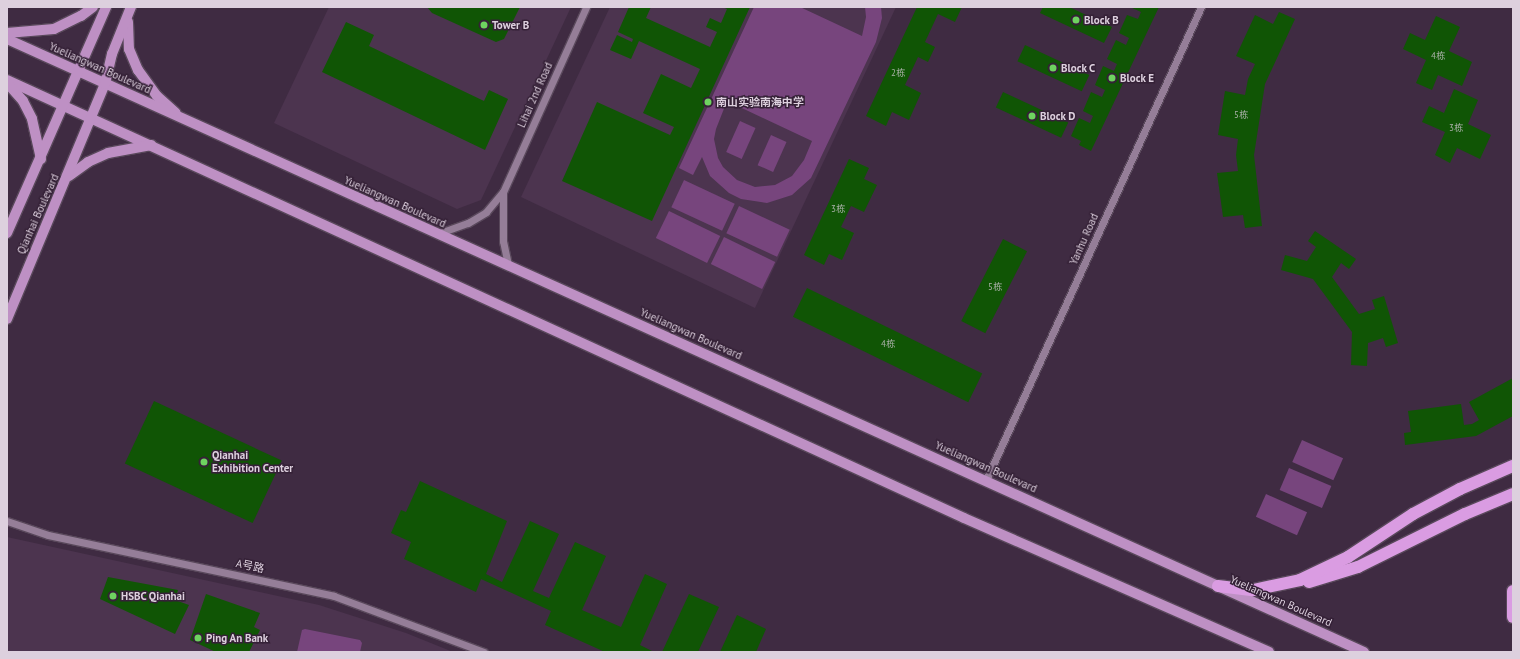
<!DOCTYPE html>
<meta charset="utf-8">
<style>
body{margin:0}
#map{position:relative;width:1520px;height:659px;overflow:hidden;background:#3f2b42;font-family:"PT Sans","Noto Sans SC",sans-serif}
div>[style]{position:absolute}
.built>*{inset:0;background:#4c344f}
.green>*{inset:0;background:#77457d;transform-origin:0 0}
.building>*{inset:0;background:#105505;transform-origin:0 0}
.roads{filter:drop-shadow(1px 0 #59485b) drop-shadow(-1px 0 #59485b) drop-shadow(0 1px #59485b) drop-shadow(0 -1px #59485b)}
.minor>*{height:7px;margin:-3.5px;padding:0 3.5px;transform-origin:3.5px;border-radius:3.5px;background:#957e98}
.major>*{height:10px;margin:-5px;padding:0 5px;transform-origin:5px;border-radius:5px;background:#be90c4}
.highway>*{height:12px;margin:-6px;padding:0 6px;transform-origin:6px;border-radius:6px;background:#da9ce2}
.dots>*{width:11px;height:11px;translate:-50% -50%;box-sizing:border-box;border:2px solid #352137;border-radius:50%}
span{translate:-50% -50%;white-space:nowrap;text-align:center;line-height:1.15;-webkit-text-stroke:3px #352137;paint-order:stroke}
.number-label{font-size:9px;color:#aab1a8}
.number-label span{-webkit-text-stroke-width:0}
.poi-label{font-size:11px;color:#ddd0de;font-weight:700}
.left{translate:0 -50%;text-align:left}
.street-label{font-size:11px;color:#ddd0de}
.frame{position:absolute;inset:0;border:8px solid #ddd0de;pointer-events:none}
</style>
<div id="map">
<div class="built">
<div style="clip-path:polygon(329px 7px,571px 7px,481px 200px,457px 209px,274px 123px)"></div>
<div style="clip-path:polygon(610px 7px,896px 7px,755px 308px,521px 197px)"></div>
<div style="clip-path:polygon(7px 537px,319px 605px,406px 633px,453px 652px,7px 652px)"></div>
</div>
<div class="green">
<div style="clip-path:polygon(evenodd,754px 7px,800px 7px,862px 36px,866px 17px,865px 7px,881px 7px,882px 18px,876px 42px,811px 178px,792px 195px,767px 203px,741px 199px,729px 193px,710px 176px,702px 157px,693px 175px,679px 168px,754px 7px,727px 101px,812px 141px,804px 160px,792px 176px,775px 185px,755px 187px,737px 180px,723px 167px,718px 158px,714px 139px,716px 129px,727px 101px)"></div>
<div style="left:740px;top:121px;width:17px;height:34px;rotate:24deg"></div>
<div style="left:771px;top:135px;width:17px;height:33px;rotate:24deg"></div>
<div style="left:684px;top:180px;width:56px;height:30px;rotate:25deg"></div>
<div style="left:739px;top:206px;width:56px;height:30px;rotate:25deg"></div>
<div style="left:669px;top:211px;width:57px;height:30px;rotate:26deg"></div>
<div style="left:724px;top:237px;width:57px;height:30px;rotate:26deg"></div>
<div style="left:1302px;top:440px;width:45px;height:24px;rotate:24deg"></div>
<div style="left:1289px;top:468px;width:46px;height:24px;rotate:23deg"></div>
<div style="left:1266px;top:494px;width:45px;height:25px;rotate:24deg"></div>
<div style="clip-path:polygon(305px 629px,360px 640px,362px 643px,360px 652px,297px 652px,302px 630px)"></div>
</div>
<div class="building">
<div style="clip-path:polygon(427px 7px,520px 7px,504px 39px,496px 42px,432px 13px)"></div>
<div style="clip-path:polygon(629px 7px,651px 7px,646px 18px,710px 47px,717px 32px,706px 27px,710px 18px,721px 23px,727px 9px,722px 7px,750px 7px,652px 221px,562px 181px,597px 102px,670px 135px,674px 127px,643px 113px,661px 74px,691px 88px,700px 69px,639px 41px,631px 59px,610px 50px,617px 35px,632px 42px,633px 39px,618px 32px)"></div>
<div style="clip-path:polygon(917px 7px,962px 7px,955px 22px,938px 14px,925px 42px,935px 47px,928px 62px,918px 57px,905px 85px,921px 93px,909px 120px,892px 112px,886px 126px,866px 116px)"></div>
<div style="clip-path:polygon(1043px 7px,1069px 7px,1112px 27px,1104px 43px,1040px 13px)"></div>
<div style="clip-path:polygon(1130px 7px,1159px 7px,1091px 151px,1079px 145px,1081px 141px,1071px 136px,1079px 118px,1090px 123px,1093px 116px,1083px 111px,1091px 92px,1102px 97px,1105px 90px,1095px 85px,1103px 66px,1114px 71px,1117px 64px,1107px 59px,1116px 40px,1126px 45px,1129px 38px,1119px 33px,1127px 15px,1138px 19px,1141px 12px)"></div>
<div style="clip-path:polygon(1279px 12px,1295px 19px,1265px 84px,1254px 155px,1262px 226px,1245px 228px,1243px 215px,1223px 217px,1217px 173px,1238px 171px,1236px 155px,1238px 139px,1218px 135px,1225px 91px,1245px 95px,1248px 79px,1255px 64px,1236px 56px,1255px 15px,1273px 24px)"></div>
<div style="clip-path:polygon(1436px 16px,1460px 27px,1449px 51px,1472px 62px,1462px 86px,1438px 75px,1432px 90px,1416px 83px,1426px 60px,1403px 49px,1410px 33px,1425px 40px)"></div>
<div style="clip-path:polygon(346px 22px,374px 35px,369px 46px,484px 101px,489px 90px,508px 99px,485px 150px,322px 72px)"></div>
<div style="left:1025px;top:45px;width:71px;height:18px;rotate:25deg"></div>
<div style="clip-path:polygon(1454px 89px,1478px 100px,1468px 124px,1491px 135px,1480px 159px,1457px 148px,1450px 163px,1435px 155px,1445px 132px,1422px 122px,1429px 106px,1444px 113px)"></div>
<div style="left:1003px;top:92px;width:72px;height:17px;rotate:25deg"></div>
<div style="clip-path:polygon(849px 159px,869px 168px,864px 179px,877px 185px,864px 212px,851px 206px,841px 227px,854px 233px,842px 260px,829px 254px,824px 265px,804px 255px)"></div>
<div style="clip-path:polygon(1315px 231px,1356px 259px,1349px 269px,1341px 263px,1332px 277px,1359px 314px,1375px 309px,1372px 300px,1384px 296px,1398px 343px,1386px 347px,1383px 338px,1368px 343px,1367px 366px,1351px 365px,1352px 332px,1313px 279px,1281px 270px,1285px 255px,1307px 261px,1316px 247px,1308px 241px)"></div>
<div style="left:1003px;top:239px;width:27px;height:92px;rotate:27deg"></div>
<div style="left:807px;top:288px;width:195px;height:32px;rotate:26deg"></div>
<div style="clip-path:polygon(1513px 378px,1513px 416px,1476px 436px,1405px 445px,1404px 433px,1411px 432px,1408px 411px,1461px 404px,1464px 425px,1472px 424px,1479px 420px,1469px 402px)"></div>
<div style="left:154px;top:401px;width:141px;height:69px;rotate:25deg"></div>
<div style="clip-path:polygon(420px 481px,507px 521px,486px 574px,502px 582px,530px 521px,559px 534px,533px 591px,549px 598px,575px 542px,606px 556px,582px 610px,621px 627px,645px 574px,667px 584px,640px 645px,654px 652px,605px 652px,545px 625px,551px 611px,481px 579px,476px 592px,404px 559px,411px 542px,391px 533px,401px 510px,406px 512px)"></div>
<div style="clip-path:polygon(108px 577px,178px 590px,175px 600px,189px 605px,175px 634px,100px 599px)"></div>
<div style="clip-path:polygon(206px 594px,260px 613px,254px 627px,260px 630px,249px 652px,216px 652px,190px 640px)"></div>
<div style="clip-path:polygon(689px 594px,719px 607px,698px 652px,662px 652px)"></div>
<div style="clip-path:polygon(737px 615px,766px 629px,756px 652px,720px 652px)"></div>
</div>
<div class="roads">
<div class="minor">
<div style="left:503px;top:192px;width:203px;rotate:-65.8deg"></div>
<div style="left:437px;top:234px;width:33px;rotate:-20deg"></div>
<div style="left:468px;top:223px;width:21px;rotate:-31deg"></div>
<div style="left:486px;top:212px;width:26px;rotate:-50deg"></div>
<div style="left:503px;top:192px;width:49px;rotate:90deg"></div>
<div style="left:503px;top:241px;width:25px;rotate:78deg"></div>
<div style="left:986px;top:480px;width:520px;rotate:-65.56deg"></div>
<div style="left:7px;top:521px;width:43px;rotate:18.9deg"></div>
<div style="left:48px;top:535px;width:292px;rotate:12deg"></div>
<div style="left:334px;top:596px;width:160px;rotate:20.5deg"></div>
</div>
<div class="major">
<div style="left:128px;top:22px;width:27px;rotate:88deg"></div>
<div style="left:129px;top:49px;width:23px;rotate:67deg"></div>
<div style="left:138px;top:70px;width:32px;rotate:54deg"></div>
<div style="left:157px;top:96px;width:25px;rotate:42deg"></div>
<div style="left:7px;top:33px;width:47px;rotate:-4.9deg"></div>
<div style="left:54px;top:29px;width:30px;rotate:-26deg"></div>
<div style="left:81px;top:16px;width:15px;rotate:-37deg"></div>
<div style="left:7px;top:39px;width:1489px;rotate:24.31deg"></div>
<div style="left:7px;top:80px;width:1052px;rotate:24.59deg"></div>
<div style="left:964px;top:518px;width:333px;rotate:23.7deg"></div>
<div style="left:7px;top:83px;width:24px;rotate:48deg"></div>
<div style="left:23px;top:101px;width:20px;rotate:63deg"></div>
<div style="left:32px;top:119px;width:41px;rotate:77.3deg"></div>
<div style="left:69px;top:176px;width:24px;rotate:-36deg"></div>
<div style="left:88px;top:162px;width:22px;rotate:-24deg"></div>
<div style="left:108px;top:153px;width:44px;rotate:-10.5deg"></div>
<div style="left:7px;top:233px;width:247px;rotate:-66.3deg"></div>
<div style="left:7px;top:319px;width:255px;rotate:-67.4deg"></div>
<div style="left:105px;top:84px;width:31px;rotate:-77deg"></div>
<div style="left:112px;top:54px;width:51px;rotate:-68deg"></div>
</div>
<div class="highway">
<div style="left:1309px;top:582px;width:51px;rotate:-17deg"></div>
<div style="left:1358px;top:567px;width:119px;rotate:-26.4deg"></div>
<div style="left:1465px;top:514px;width:52px;rotate:-22.6deg"></div>
<div style="left:1218px;top:586px;width:35px;rotate:7deg"></div>
<div style="left:1253px;top:590px;width:48px;rotate:-12deg"></div>
<div style="left:1300px;top:580px;width:53px;rotate:-25.6deg"></div>
<div style="left:1348px;top:557px;width:78px;rotate:-33.5deg"></div>
<div style="left:1413px;top:514px;width:53px;rotate:-28deg"></div>
<div style="left:1460px;top:489px;width:58px;rotate:-23.5deg"></div>
<div style="left:1513px;top:591px;width:26px;rotate:90deg"></div>
</div>
</div>
<div class="dots">
<div style="left:1076px;top:20px;background:#6ed360"></div>
<div style="left:484px;top:25px;background:#6ed360"></div>
<div style="left:1053px;top:68px;background:#6ed360"></div>
<div style="left:1112px;top:78px;background:#6ed360"></div>
<div style="left:708px;top:102px;background:#6ed360"></div>
<div style="left:1032px;top:116px;background:#6ed360"></div>
<div style="left:204px;top:462px;background:#6ed360"></div>
<div style="left:113px;top:596px;background:#6ed360"></div>
<div style="left:198px;top:638px;background:#6ed360"></div>
</div>
<div class="number-label">
<span style="left:1438px;top:56px">4栋</span>
<span style="left:898px;top:73px">2栋</span>
<span style="left:1241px;top:115px">5栋</span>
<span style="left:1456px;top:128px">3栋</span>
<span style="left:838px;top:209px">3栋</span>
<span style="left:995px;top:287px">5栋</span>
<span style="left:888px;top:344px">4栋</span>
</div>
<div class="poi-label">
<span class="left" style="left:1084px;top:20px">Block B</span>
<span class="left" style="left:492px;top:25px">Tower B</span>
<span class="left" style="left:1061px;top:68px">Block C</span>
<span class="left" style="left:1120px;top:78px">Block E</span>
<span class="left" style="left:716px;top:102px">南山实验南海中学</span>
<span class="left" style="left:1040px;top:116px">Block D</span>
<span class="left" style="left:212px;top:462px">Qianhai<br>Exhibition Center</span>
<span class="left" style="left:121px;top:596px">HSBC Qianhai</span>
<span class="left" style="left:206px;top:638px">Ping An Bank</span>
</div>
<div class="street-label">
<span style="left:100px;top:68px;rotate:24deg">Yueliangwan Boulevard</span>
<span style="left:535px;top:95px;rotate:-66deg">Lihai 2nd Road</span>
<span style="left:395px;top:202px;rotate:24deg">Yueliangwan Boulevard</span>
<span style="left:38px;top:214px;rotate:-66deg">Qianhai Boulevard</span>
<span style="left:1084px;top:239px;rotate:-66deg">Yanhu Road</span>
<span style="left:691px;top:334px;rotate:24deg">Yueliangwan Boulevard</span>
<span style="left:986px;top:467px;rotate:24deg">Yueliangwan Boulevard</span>
<span style="left:250px;top:566px;rotate:12deg">A号路</span>
<span style="left:1281px;top:601px;rotate:24deg">Yueliangwan Boulevard</span>
</div>
<div class="frame"></div>
</div>
